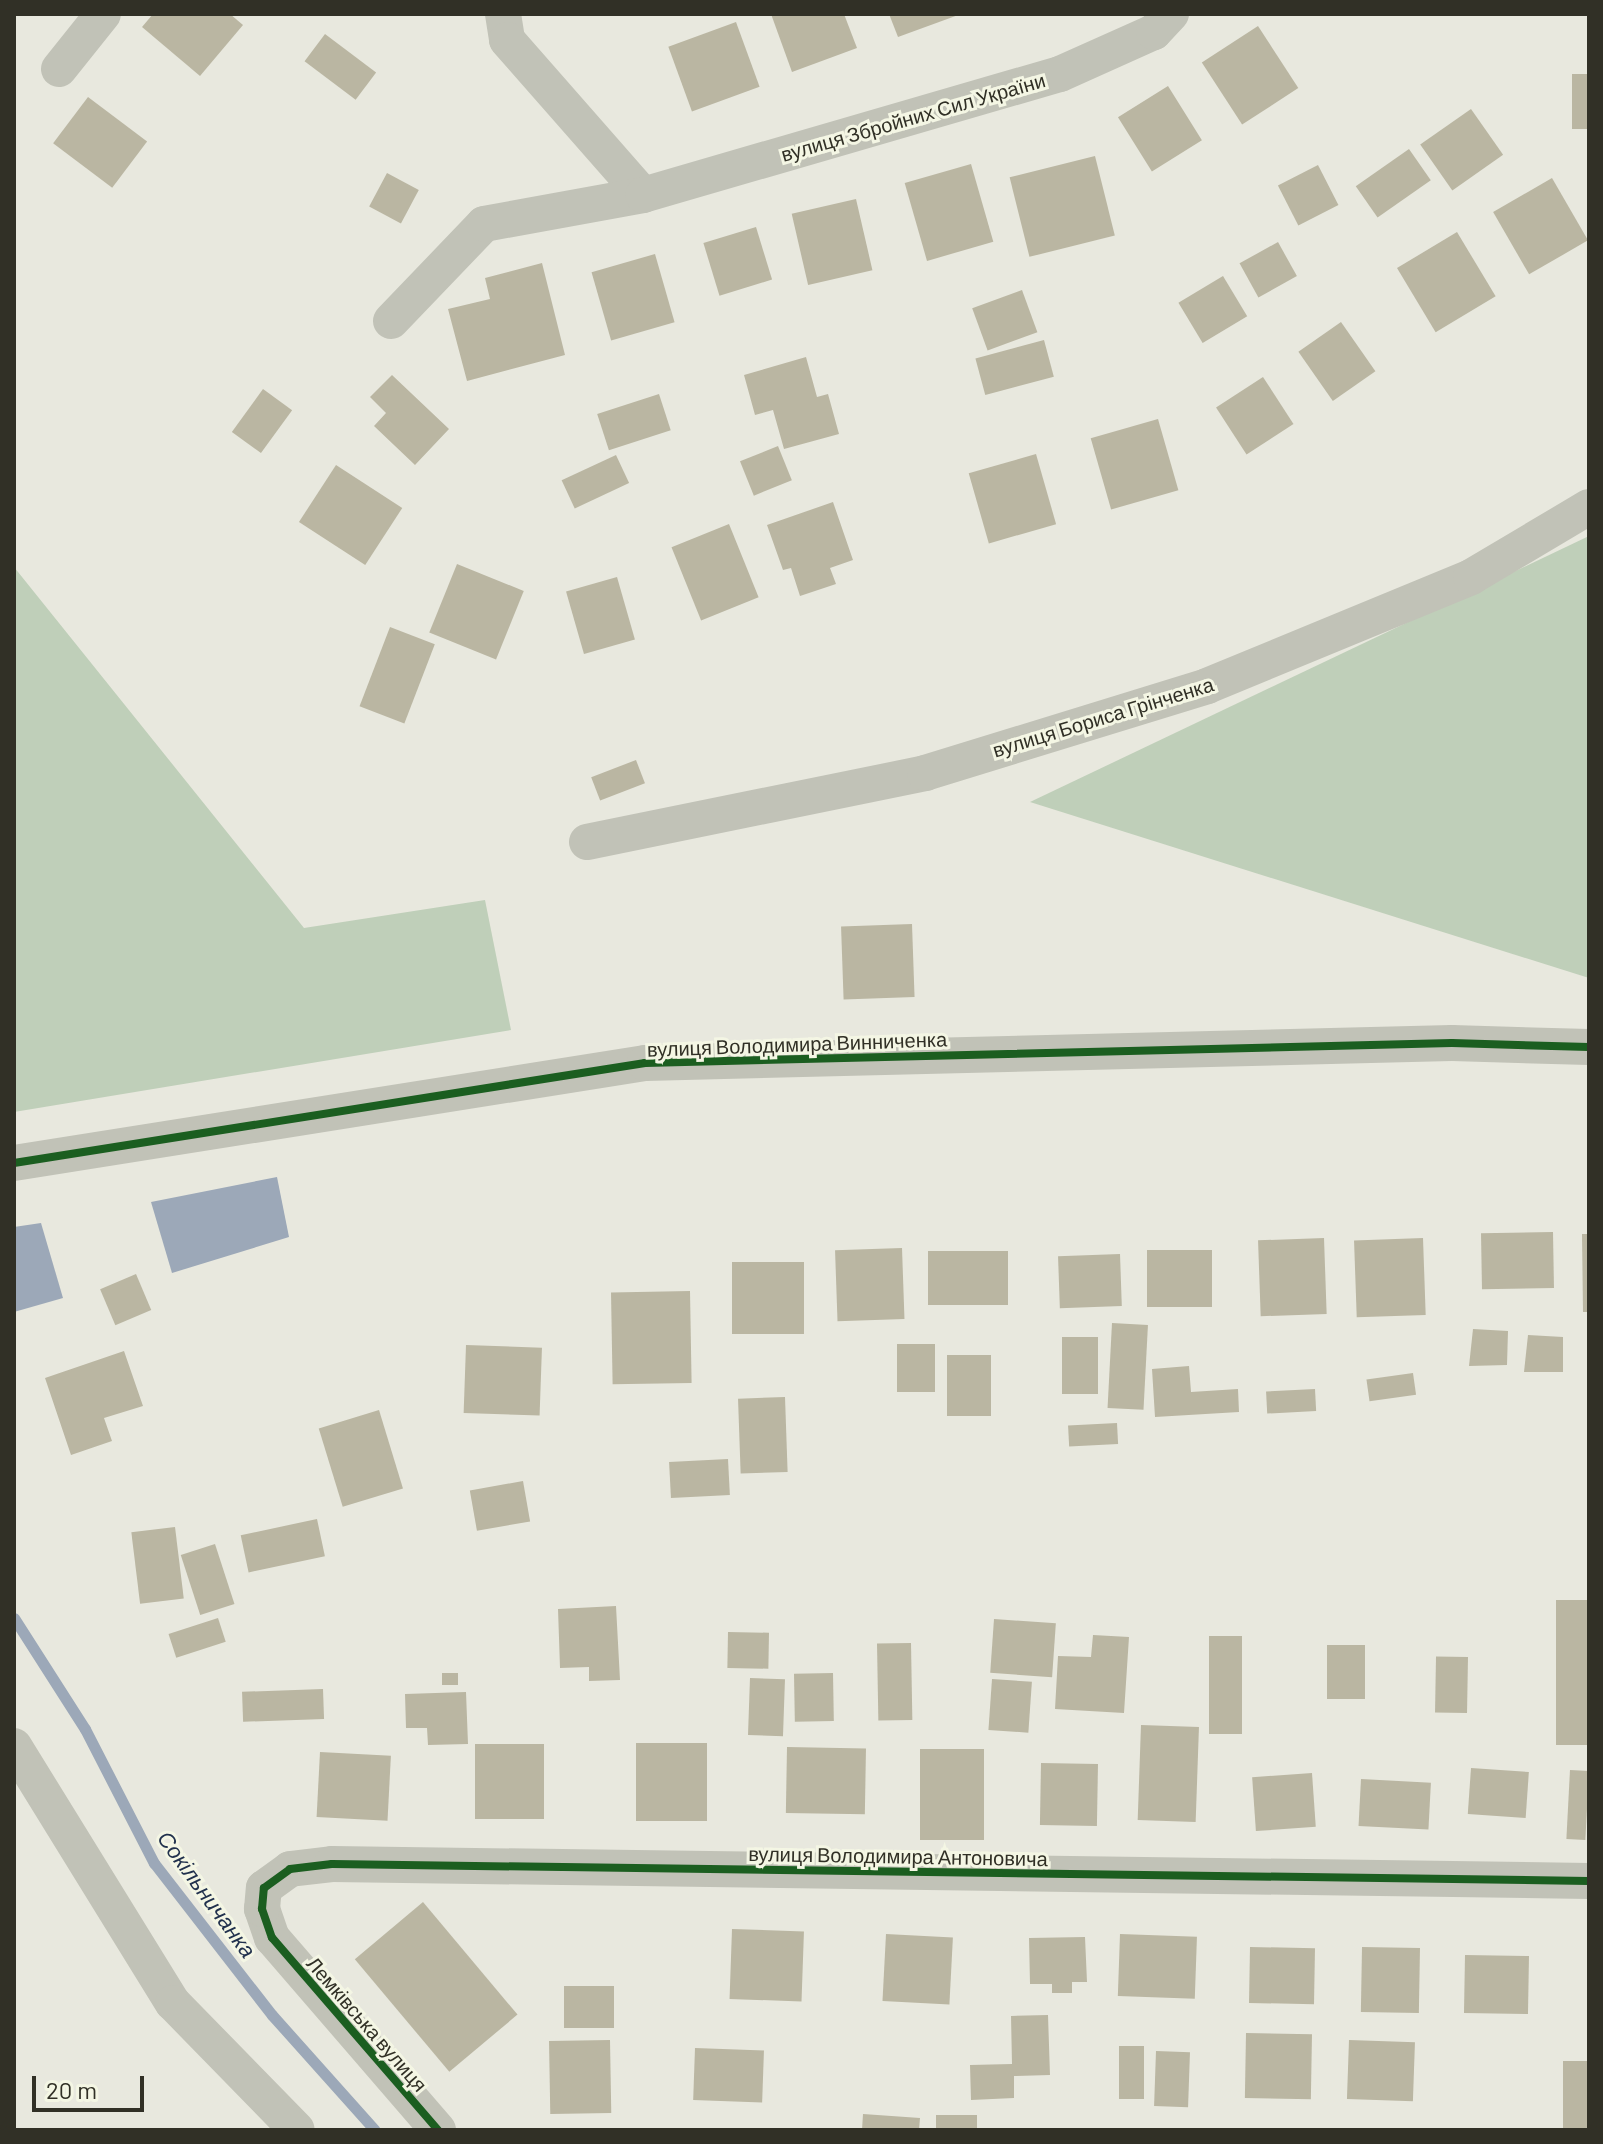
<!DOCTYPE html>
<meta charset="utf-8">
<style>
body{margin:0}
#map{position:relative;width:1603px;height:2144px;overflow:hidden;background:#e8e8de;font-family:Barlow,sans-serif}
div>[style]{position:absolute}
.green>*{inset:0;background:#bfcfb9}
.water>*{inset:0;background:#9ca8b8}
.stream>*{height:11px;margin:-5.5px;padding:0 5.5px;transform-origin:5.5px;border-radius:5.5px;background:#9ca8b8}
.building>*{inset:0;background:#bab6a2;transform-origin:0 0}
.minor>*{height:36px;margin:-18px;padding:0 18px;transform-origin:18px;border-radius:18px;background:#c1c2b7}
.cycleway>*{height:8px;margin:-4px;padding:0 4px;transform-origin:4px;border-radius:4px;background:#1b5e20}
span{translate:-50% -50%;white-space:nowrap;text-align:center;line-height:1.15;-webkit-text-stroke:6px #f4f6e4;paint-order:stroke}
.street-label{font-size:20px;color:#313026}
.water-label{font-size:22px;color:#21314d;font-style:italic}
.frame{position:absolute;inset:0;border:16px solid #313026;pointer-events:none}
.scale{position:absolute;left:32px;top:2076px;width:112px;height:36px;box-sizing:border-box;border:4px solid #313026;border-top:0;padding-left:10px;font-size:24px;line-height:28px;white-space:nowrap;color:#313026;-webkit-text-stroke:6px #f4f6e4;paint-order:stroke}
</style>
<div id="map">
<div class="green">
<div style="clip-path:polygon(1589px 536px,1589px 978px,1030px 802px)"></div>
<div style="clip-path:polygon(14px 567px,304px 928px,485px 900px,511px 1030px,14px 1112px)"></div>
</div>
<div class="water">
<div style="clip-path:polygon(277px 1177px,289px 1237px,172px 1273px,151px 1202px)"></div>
<div style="clip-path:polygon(41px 1223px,63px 1298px,14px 1312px,14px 1227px)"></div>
</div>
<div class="stream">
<div style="left:14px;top:1618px;width:132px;rotate:57.4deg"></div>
<div style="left:85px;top:1729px;width:151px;rotate:62.8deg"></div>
<div style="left:154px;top:1863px;width:192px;rotate:52.2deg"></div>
<div style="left:272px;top:2015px;width:154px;rotate:48.2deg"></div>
</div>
<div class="building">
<div style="clip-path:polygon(153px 14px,230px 14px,243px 25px,200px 76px,142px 27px)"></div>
<div style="clip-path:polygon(771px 14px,844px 14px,857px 48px,792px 72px)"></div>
<div style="clip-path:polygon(889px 14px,961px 14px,898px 37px)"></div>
<div style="left:736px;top:22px;width:69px;height:72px;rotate:70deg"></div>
<div style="left:1258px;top:26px;width:74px;height:67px;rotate:57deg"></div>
<div style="left:325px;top:34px;width:64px;height:34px;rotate:37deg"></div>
<div style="left:1589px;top:74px;width:55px;height:17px;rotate:90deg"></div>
<div style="left:1168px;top:86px;width:64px;height:59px;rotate:58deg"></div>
<div style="left:88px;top:97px;width:74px;height:58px;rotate:37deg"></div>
<div style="left:1471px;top:109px;width:56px;height:62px;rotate:55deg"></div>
<div style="left:1409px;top:149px;width:38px;height:65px;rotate:55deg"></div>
<div style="left:1095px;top:156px;width:82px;height:88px;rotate:76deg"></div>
<div style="left:971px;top:164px;width:81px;height:69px;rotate:74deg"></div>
<div style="left:1318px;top:165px;width:45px;height:45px;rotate:63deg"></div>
<div style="left:387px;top:173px;width:36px;height:38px;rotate:28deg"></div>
<div style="left:1552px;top:178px;width:72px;height:68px;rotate:60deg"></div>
<div style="left:856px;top:199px;width:73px;height:66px;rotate:77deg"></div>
<div style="left:756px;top:227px;width:55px;height:55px;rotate:73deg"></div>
<div style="left:1457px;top:232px;width:75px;height:70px;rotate:59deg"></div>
<div style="left:1278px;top:242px;width:39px;height:44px;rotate:61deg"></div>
<div style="left:655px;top:254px;width:71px;height:66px;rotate:74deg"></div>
<div style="clip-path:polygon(542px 263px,565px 355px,467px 381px,448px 309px,490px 299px,485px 278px)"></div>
<div style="left:1223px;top:276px;width:47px;height:52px;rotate:59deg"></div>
<div style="left:1022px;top:290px;width:45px;height:53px;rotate:70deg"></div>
<div style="left:1341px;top:322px;width:60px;height:52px;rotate:55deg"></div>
<div style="left:1044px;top:340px;width:38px;height:71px;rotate:75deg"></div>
<div style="clip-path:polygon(806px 357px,817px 397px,828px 394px,839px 434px,784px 449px,773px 410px,755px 415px,744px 375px)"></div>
<div style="clip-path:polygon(392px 375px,449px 429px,415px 465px,374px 426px,386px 413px,370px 397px)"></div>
<div style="left:1263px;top:377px;width:56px;height:56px;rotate:57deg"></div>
<div style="left:263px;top:389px;width:36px;height:53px;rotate:36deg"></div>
<div style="left:659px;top:394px;width:38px;height:65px;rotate:72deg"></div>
<div style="left:1158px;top:419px;width:74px;height:70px;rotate:74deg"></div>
<div style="left:778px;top:446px;width:37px;height:41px;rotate:68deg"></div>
<div style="left:1036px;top:454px;width:73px;height:70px;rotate:74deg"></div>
<div style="left:616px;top:455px;width:31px;height:60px;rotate:65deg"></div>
<div style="left:336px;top:465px;width:79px;height:68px;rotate:33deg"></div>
<div style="clip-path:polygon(833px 502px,853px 560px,830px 568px,836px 584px,800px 596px,791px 568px,783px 570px,767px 525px)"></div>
<div style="left:729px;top:524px;width:79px;height:62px;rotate:68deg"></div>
<div style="left:457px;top:564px;width:72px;height:74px;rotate:22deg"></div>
<div style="left:617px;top:577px;width:65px;height:53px;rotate:74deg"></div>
<div style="left:390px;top:627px;width:48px;height:85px;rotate:21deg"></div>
<div style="left:636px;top:760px;width:25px;height:48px;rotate:69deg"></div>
<div style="left:912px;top:924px;width:73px;height:71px;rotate:88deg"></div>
<div style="left:1553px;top:1232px;width:56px;height:72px;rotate:89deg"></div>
<div style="clip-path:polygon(1582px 1234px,1589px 1234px,1589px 1312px,1583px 1312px)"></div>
<div style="left:1324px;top:1238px;width:76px;height:66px;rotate:88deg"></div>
<div style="left:1423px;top:1238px;width:77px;height:69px;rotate:88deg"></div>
<div style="left:902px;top:1248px;width:71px;height:67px;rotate:88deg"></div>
<div style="left:1147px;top:1250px;width:65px;height:57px"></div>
<div style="left:928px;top:1251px;width:80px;height:54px"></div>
<div style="left:1120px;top:1254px;width:52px;height:62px;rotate:88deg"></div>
<div style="left:732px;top:1262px;width:72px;height:72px"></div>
<div style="left:136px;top:1274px;width:39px;height:39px;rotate:67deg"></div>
<div style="left:690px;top:1291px;width:92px;height:79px;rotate:89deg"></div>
<div style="left:1112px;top:1323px;width:36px;height:85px;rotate:3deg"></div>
<div style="clip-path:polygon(1473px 1329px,1508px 1331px,1507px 1365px,1469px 1366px)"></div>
<div style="clip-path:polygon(1528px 1335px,1563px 1337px,1563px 1372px,1524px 1372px)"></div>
<div style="left:1062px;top:1337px;width:36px;height:57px"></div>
<div style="left:897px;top:1344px;width:38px;height:48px"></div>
<div style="left:466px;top:1345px;width:76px;height:68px;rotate:2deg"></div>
<div style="clip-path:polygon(124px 1351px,143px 1406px,104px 1418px,112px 1441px,71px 1455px,45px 1378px)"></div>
<div style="left:947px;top:1355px;width:44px;height:61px"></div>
<div style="clip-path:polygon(1189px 1366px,1191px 1392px,1238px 1389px,1239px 1412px,1155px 1417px,1152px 1369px)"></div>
<div style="left:1413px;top:1373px;width:22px;height:47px;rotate:82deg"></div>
<div style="left:1315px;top:1389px;width:22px;height:49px;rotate:87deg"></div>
<div style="left:785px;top:1397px;width:75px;height:47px;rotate:88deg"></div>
<div style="left:379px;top:1410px;width:82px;height:63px;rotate:73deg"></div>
<div style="left:1117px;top:1423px;width:21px;height:49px;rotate:87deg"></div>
<div style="left:728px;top:1459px;width:36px;height:59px;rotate:87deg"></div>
<div style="left:523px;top:1481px;width:41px;height:54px;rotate:80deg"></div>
<div style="left:317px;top:1519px;width:38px;height:78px;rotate:78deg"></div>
<div style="left:175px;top:1527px;width:72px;height:44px;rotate:83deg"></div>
<div style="left:215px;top:1544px;width:63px;height:36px;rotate:72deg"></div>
<div style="left:1556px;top:1600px;width:33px;height:145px"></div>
<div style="clip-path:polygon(616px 1606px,620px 1680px,589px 1681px,589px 1667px,560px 1668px,558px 1609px)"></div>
<div style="left:218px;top:1618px;width:25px;height:52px;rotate:72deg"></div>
<div style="left:994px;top:1619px;width:62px;height:54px;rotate:4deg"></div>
<div style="left:728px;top:1632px;width:41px;height:36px;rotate:1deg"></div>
<div style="clip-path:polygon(1093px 1635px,1129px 1637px,1124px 1713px,1055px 1709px,1058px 1656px,1091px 1657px)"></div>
<div style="left:1209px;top:1636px;width:33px;height:98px"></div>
<div style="left:911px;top:1643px;width:77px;height:34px;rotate:89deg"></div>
<div style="left:1327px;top:1645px;width:38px;height:54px"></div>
<div style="left:1468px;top:1657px;width:56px;height:32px;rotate:91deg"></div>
<div style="left:458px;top:1673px;width:12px;height:16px;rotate:90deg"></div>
<div style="left:833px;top:1673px;width:48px;height:39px;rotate:89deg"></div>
<div style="left:750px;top:1678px;width:35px;height:57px;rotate:2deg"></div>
<div style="left:992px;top:1679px;width:40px;height:51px;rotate:4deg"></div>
<div style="left:323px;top:1689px;width:30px;height:81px;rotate:88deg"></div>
<div style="clip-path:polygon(466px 1692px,468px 1744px,428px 1745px,427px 1728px,406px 1728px,405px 1694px)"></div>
<div style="left:1141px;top:1725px;width:58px;height:95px;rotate:2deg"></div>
<div style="left:636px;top:1743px;width:71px;height:78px"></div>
<div style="left:475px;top:1744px;width:69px;height:75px"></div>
<div style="left:787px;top:1747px;width:79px;height:66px;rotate:1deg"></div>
<div style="left:920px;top:1749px;width:64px;height:91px"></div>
<div style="left:320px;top:1752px;width:71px;height:65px;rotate:3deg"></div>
<div style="left:1041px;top:1763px;width:57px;height:62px;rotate:1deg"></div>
<div style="left:1471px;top:1768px;width:58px;height:46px;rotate:4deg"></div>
<div style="left:1570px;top:1770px;width:19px;height:69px;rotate:3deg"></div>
<div style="left:1312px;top:1773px;width:54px;height:60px;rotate:86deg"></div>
<div style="left:1361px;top:1779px;width:70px;height:47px;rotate:3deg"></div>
<div style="left:423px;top:1902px;width:147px;height:89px;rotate:50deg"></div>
<div style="left:732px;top:1929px;width:72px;height:70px;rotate:2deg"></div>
<div style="left:886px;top:1934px;width:67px;height:67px;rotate:3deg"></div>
<div style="left:1120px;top:1934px;width:77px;height:62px;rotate:2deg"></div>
<div style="clip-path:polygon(1085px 1937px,1087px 1982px,1072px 1982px,1072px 1993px,1052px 1993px,1052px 1984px,1030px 1984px,1029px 1938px)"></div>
<div style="left:1250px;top:1947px;width:65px;height:56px;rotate:1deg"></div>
<div style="left:1362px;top:1947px;width:58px;height:65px;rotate:1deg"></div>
<div style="left:1465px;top:1955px;width:64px;height:58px;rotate:1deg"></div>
<div style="left:614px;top:1986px;width:42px;height:50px;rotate:90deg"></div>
<div style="clip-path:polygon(1048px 2015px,1050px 2075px,1014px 2076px,1014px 2098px,971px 2100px,970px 2065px,1012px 2064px,1011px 2016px)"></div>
<div style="left:1246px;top:2033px;width:66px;height:65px;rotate:1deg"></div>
<div style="left:610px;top:2040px;width:73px;height:61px;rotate:89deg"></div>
<div style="left:1349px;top:2040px;width:66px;height:59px;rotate:2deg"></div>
<div style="left:1119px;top:2046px;width:25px;height:53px"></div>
<div style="left:695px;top:2048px;width:69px;height:52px;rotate:2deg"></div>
<div style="left:1156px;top:2051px;width:34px;height:55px;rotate:2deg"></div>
<div style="left:1563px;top:2061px;width:26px;height:69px"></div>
<div style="clip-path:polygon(863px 2114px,920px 2118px,919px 2130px,862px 2130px)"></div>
<div style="left:977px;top:2115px;width:15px;height:41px;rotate:90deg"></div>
</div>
<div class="minor">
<div style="left:503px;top:14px;width:26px;rotate:81deg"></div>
<div style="left:507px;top:40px;width:206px;rotate:48.7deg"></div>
<div style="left:59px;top:69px;width:70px;rotate:-51.3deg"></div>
<div style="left:391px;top:321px;width:134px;rotate:-46.2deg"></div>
<div style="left:484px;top:224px;width:162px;rotate:-10.3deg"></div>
<div style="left:643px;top:195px;width:434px;rotate:-16.2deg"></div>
<div style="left:1060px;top:74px;width:103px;rotate:-24.1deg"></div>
<div style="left:1154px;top:32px;width:25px;rotate:-47deg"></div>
<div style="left:587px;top:842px;width:345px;rotate:-11.5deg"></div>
<div style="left:925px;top:773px;width:295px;rotate:-17.1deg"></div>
<div style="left:1207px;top:686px;width:286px;rotate:-22.4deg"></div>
<div style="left:1471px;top:577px;width:137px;rotate:-30.7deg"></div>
<div style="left:14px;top:1163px;width:639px;rotate:-9.01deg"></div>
<div style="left:645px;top:1063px;width:807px;rotate:-1.42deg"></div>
<div style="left:1452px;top:1043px;width:137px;rotate:1.7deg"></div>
<div style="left:14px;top:1746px;width:302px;rotate:58.3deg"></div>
<div style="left:173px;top:2003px;width:177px;rotate:45.7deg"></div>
<div style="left:438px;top:2130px;width:254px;rotate:-130.8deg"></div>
<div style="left:272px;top:1938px;width:31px;rotate:-109deg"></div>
<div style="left:262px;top:1909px;width:21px;rotate:-85deg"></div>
<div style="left:264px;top:1888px;width:32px;rotate:-36deg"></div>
<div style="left:290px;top:1869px;width:42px;rotate:-6.8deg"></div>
<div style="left:332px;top:1864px;width:1257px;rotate:0.77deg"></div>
</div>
<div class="cycleway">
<div style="left:14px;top:1163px;width:639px;rotate:-9.01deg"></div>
<div style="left:645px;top:1063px;width:807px;rotate:-1.42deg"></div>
<div style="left:1452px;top:1043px;width:137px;rotate:1.7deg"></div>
<div style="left:438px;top:2130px;width:254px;rotate:-130.8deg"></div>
<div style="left:272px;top:1938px;width:31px;rotate:-109deg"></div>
<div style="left:262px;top:1909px;width:21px;rotate:-85deg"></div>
<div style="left:264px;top:1888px;width:32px;rotate:-36deg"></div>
<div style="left:290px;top:1869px;width:42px;rotate:-6.8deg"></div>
<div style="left:332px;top:1864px;width:1257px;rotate:0.77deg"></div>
</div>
<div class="street-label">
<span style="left:913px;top:117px;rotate:-16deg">вулиця Збройних Сил України</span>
<span style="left:1103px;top:717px;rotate:-17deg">вулиця Бориса Грінченка</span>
<span style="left:797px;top:1044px;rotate:-2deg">вулиця Володимира Винниченка</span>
<span style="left:898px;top:1856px;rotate:1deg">вулиця Володимира Антоновича</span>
<span style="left:367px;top:2024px;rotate:49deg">Лемківська вулиця</span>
</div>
<div class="water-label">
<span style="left:207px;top:1894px;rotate:54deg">Сокільничанка</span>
</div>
<div class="frame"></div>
<div class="scale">20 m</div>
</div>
